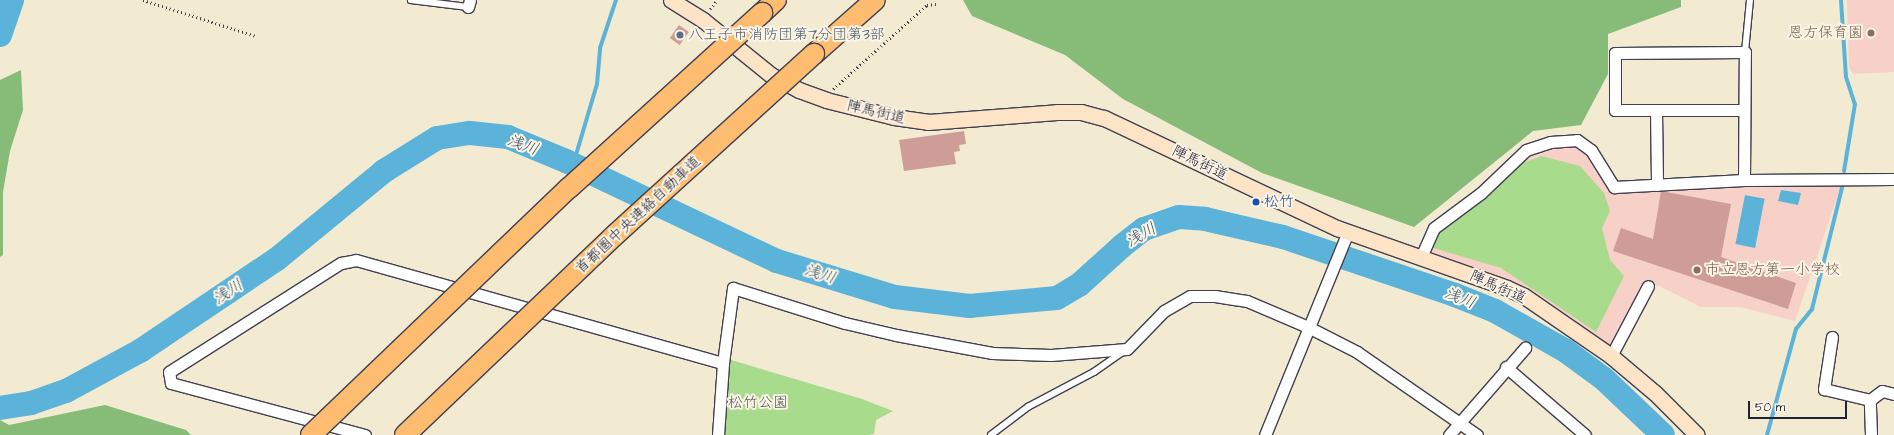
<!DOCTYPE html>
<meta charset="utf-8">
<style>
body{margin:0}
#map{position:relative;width:1894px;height:435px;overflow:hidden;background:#f2ebd2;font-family:"Architects Daughter","Klee One",sans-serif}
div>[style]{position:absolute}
.built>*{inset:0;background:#f7d1c8}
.green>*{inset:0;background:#a8dc8c}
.forest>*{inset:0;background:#86bc78}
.water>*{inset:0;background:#5cb3d9;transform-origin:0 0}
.stream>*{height:4px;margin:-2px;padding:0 2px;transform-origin:2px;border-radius:2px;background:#5cb3d9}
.river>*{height:24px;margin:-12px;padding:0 12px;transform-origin:12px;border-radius:12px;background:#5cb3d9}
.building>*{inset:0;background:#cf9d97;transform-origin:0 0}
.path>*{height:2.5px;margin-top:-1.25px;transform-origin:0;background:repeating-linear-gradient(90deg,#414052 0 1px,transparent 0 4px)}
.roads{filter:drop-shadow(1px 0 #414052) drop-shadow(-1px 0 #414052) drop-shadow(0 1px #414052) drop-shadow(0 -1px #414052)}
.service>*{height:5.5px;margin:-2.75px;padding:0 2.75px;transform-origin:2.75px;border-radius:2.75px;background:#fff}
.minor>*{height:11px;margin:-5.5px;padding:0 5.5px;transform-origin:5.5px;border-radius:5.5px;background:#fff}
.secondary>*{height:15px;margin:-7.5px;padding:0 7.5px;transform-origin:7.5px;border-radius:7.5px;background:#fee4c6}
.motorway>*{height:20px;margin:-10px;padding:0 10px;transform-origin:10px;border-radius:10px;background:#fdbc70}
.bridges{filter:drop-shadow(1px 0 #414052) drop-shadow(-1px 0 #414052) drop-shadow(0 1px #414052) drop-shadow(0 -1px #414052)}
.motorway-bridge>*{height:20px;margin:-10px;padding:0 10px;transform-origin:10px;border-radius:10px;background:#fdbc70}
.dots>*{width:11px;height:11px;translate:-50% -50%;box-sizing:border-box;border:2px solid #fcf5e5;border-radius:50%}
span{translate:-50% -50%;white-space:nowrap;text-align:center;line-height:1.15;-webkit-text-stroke:4px #fcf5e5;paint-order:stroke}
.education-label{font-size:15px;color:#785e54}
.right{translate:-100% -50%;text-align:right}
.left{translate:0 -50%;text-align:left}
.service-label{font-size:15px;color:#4e5e75}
.street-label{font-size:15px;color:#22223b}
.transit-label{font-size:15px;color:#164399}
.park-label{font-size:15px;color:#4a5a53}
.water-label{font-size:16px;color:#365572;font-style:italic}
.scale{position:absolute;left:1748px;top:401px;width:99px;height:18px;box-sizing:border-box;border:2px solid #22223b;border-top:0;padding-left:5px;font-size:12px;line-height:14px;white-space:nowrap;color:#22223b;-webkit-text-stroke:3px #fcf5e5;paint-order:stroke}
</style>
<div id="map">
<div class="built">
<div style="clip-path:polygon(1847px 0,1894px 0,1894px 72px,1853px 74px,1849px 67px)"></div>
<div style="clip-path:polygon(1577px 140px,1615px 187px,1843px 180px,1795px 321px,1740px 307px,1701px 307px,1659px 286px,1648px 286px,1614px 351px,1500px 278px,1424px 250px,1434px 228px,1526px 150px)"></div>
</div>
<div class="green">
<div style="clip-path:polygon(1542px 156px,1580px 166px,1604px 193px,1610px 211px,1602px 228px,1610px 260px,1624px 276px,1596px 332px,1501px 268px,1430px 247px,1441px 228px,1495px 190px,1520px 164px)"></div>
<div style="clip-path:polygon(728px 359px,862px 399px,893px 411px,876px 420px,874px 434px,868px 435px,722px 435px)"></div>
</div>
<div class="forest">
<div style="clip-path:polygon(963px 0,1681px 0,1681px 7px,1608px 34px,1608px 74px,1581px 125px,1533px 131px,1414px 227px,1262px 173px,1123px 99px,1065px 55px,972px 16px)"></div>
<div style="clip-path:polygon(21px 70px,23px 110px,10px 151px,3px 192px,3px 255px,0 257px,0 80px)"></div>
<div style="clip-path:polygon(105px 405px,186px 430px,191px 435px,0 435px,0 420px,9px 425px)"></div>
</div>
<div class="water">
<div style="clip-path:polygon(1781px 190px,1801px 193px,1798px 205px,1778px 201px)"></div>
<div style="left:1745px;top:195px;width:20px;height:50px;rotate:11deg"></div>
</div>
<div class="stream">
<div style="left:1841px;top:0;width:77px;rotate:86.3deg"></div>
<div style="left:1846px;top:77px;width:28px;rotate:72deg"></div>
<div style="left:1855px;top:104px;width:68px;rotate:99.3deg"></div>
<div style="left:573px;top:165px;width:84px;rotate:-73.5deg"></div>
<div style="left:597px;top:84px;width:36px;rotate:-85deg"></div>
<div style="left:600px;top:48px;width:51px;rotate:-71.6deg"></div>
<div style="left:1767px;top:435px;width:110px;rotate:-74.7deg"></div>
<div style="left:1796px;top:329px;width:26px;rotate:-51deg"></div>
<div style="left:1812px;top:309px;width:125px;rotate:-76.1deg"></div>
</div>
<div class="river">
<div style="left:0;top:35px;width:37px;rotate:-71deg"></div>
<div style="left:0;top:408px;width:31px;rotate:-9deg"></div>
<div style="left:31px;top:403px;width:37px;rotate:-19deg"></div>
<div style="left:66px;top:391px;width:84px;rotate:-28.4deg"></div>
<div style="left:140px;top:351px;width:165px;rotate:-33.9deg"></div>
<div style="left:277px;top:259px;width:139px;rotate:-39.4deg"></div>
<div style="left:384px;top:171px;width:62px;rotate:-31.9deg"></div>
<div style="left:437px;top:138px;width:33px;rotate:-9deg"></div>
<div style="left:470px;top:133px;width:38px;rotate:6deg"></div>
<div style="left:508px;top:137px;width:63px;rotate:22.5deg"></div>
<div style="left:566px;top:161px;width:233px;rotate:25.4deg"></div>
<div style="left:777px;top:261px;width:123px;rotate:17deg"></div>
<div style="left:895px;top:297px;width:75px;rotate:6.9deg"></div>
<div style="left:969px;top:306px;width:88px;rotate:-5.2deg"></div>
<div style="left:1057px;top:298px;width:26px;rotate:-31deg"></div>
<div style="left:1079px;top:285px;width:58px;rotate:-42.2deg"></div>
<div style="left:1122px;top:246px;width:28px;rotate:-38deg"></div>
<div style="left:1144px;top:229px;width:37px;rotate:-19deg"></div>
<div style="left:1179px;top:217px;width:26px;rotate:4deg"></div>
<div style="left:1205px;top:219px;width:80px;rotate:13deg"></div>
<div style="left:1283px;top:237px;width:182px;rotate:18.6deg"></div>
<div style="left:1455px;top:295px;width:43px;rotate:21.8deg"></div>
<div style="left:1495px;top:311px;width:81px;rotate:29.4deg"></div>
<div style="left:1566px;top:351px;width:47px;rotate:36.4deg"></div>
<div style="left:1604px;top:379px;width:81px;rotate:43.5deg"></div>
</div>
<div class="building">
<div style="left:679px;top:25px;width:12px;height:16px;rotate:35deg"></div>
<div style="clip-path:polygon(964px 131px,966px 144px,959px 145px,960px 151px,954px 152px,956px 164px,904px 171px,899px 140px)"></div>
<div style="clip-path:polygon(1661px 191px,1731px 204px,1721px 257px,1796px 283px,1788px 309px,1613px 251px,1621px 228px,1653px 239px)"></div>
</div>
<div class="path">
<div style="left:143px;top:0;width:119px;rotate:17.7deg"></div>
<div style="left:710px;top:9px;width:11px;rotate:-52deg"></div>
<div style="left:833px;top:89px;width:126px;rotate:-41.8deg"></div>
<div style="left:927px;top:5px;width:9px;rotate:-6deg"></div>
</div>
<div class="roads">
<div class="service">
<div style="left:411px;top:0;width:57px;rotate:7deg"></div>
<div style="left:1745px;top:52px;width:52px;rotate:-84.5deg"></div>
<div style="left:991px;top:435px;width:46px;rotate:-37.1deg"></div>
<div style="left:1028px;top:407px;width:75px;rotate:-27.9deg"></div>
<div style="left:1094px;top:372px;width:37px;rotate:-35deg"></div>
</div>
<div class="minor">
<div style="left:468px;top:7px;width:7px;rotate:-74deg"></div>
<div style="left:1656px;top:110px;width:75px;rotate:89.2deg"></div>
<div style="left:1744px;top:180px;width:128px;rotate:-89.6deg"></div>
<div style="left:1745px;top:52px;width:130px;rotate:179.6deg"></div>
<div style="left:1615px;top:53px;width:57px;rotate:90deg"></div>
<div style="left:1615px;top:110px;width:129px"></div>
<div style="left:1421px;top:257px;width:32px;rotate:-66deg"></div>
<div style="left:1434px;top:228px;width:59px;rotate:-36.7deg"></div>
<div style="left:1481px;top:193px;width:62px;rotate:-43.7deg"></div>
<div style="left:1526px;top:150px;width:25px;rotate:-18deg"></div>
<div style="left:1550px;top:142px;width:27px;rotate:-4deg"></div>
<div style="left:1577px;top:140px;width:17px;rotate:36deg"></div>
<div style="left:1591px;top:150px;width:44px;rotate:58.1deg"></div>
<div style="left:1614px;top:187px;width:130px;rotate:-3.1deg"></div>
<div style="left:1744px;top:180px;width:150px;rotate:-0.4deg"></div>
<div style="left:1832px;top:337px;width:53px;rotate:98.7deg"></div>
<div style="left:1824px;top:389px;width:47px;rotate:13.4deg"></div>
<div style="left:1611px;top:356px;width:79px;rotate:-62.1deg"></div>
<div style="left:1506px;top:367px;width:104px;rotate:40.7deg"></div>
<div style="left:365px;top:435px;width:201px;rotate:-165deg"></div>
<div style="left:171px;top:383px;width:11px;rotate:-100deg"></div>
<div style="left:169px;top:372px;width:204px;rotate:-32.4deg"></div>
<div style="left:341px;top:263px;width:15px;rotate:-11deg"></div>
<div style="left:356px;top:260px;width:381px;rotate:15.7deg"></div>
<div style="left:718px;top:435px;width:72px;rotate:-86deg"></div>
<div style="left:723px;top:363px;width:76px;rotate:-82.4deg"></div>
<div style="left:733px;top:288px;width:117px;rotate:17.4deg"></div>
<div style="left:845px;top:323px;width:52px;rotate:13.2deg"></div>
<div style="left:896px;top:335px;width:98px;rotate:10.6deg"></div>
<div style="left:992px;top:353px;width:59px;rotate:1.9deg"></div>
<div style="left:1051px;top:355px;width:76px;rotate:-4.5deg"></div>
<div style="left:1127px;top:349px;width:53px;rotate:-45.8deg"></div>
<div style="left:1164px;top:311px;width:30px;rotate:-30deg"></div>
<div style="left:1190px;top:296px;width:25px"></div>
<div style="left:1215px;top:296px;width:32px;rotate:9deg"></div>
<div style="left:1247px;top:301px;width:66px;rotate:23.1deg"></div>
<div style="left:1308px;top:327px;width:55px;rotate:27deg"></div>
<div style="left:1357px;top:352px;width:146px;rotate:34.7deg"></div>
<div style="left:1265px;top:435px;width:219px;rotate:-67.8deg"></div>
<div style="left:1449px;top:435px;width:116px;rotate:-48.9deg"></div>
<div style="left:1871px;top:435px;width:35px;rotate:-92deg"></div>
<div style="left:1870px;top:400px;width:15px;rotate:-37deg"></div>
<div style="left:1882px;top:391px;width:12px;rotate:14deg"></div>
</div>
<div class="secondary">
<div style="left:671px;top:0;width:38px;rotate:32deg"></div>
<div style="left:703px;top:20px;width:87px;rotate:39deg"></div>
<div style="left:771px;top:75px;width:32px;rotate:28deg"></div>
<div style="left:799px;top:90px;width:29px;rotate:20deg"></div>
<div style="left:826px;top:100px;width:70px;rotate:14deg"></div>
<div style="left:894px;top:117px;width:34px;rotate:8deg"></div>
<div style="left:928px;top:122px;width:129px;rotate:-4.4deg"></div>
<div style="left:1057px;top:112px;width:24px"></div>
<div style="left:1081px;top:112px;width:24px;rotate:15deg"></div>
<div style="left:1104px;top:118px;width:258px;rotate:25.3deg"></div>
<div style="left:1337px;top:228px;width:180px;rotate:19.4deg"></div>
<div style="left:1507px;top:288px;width:19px;rotate:25deg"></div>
<div style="left:1524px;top:296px;width:106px;rotate:34.6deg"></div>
<div style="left:1611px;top:356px;width:57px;rotate:40.1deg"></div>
<div style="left:1655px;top:393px;width:59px;rotate:45deg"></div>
</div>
<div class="motorway">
<div style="left:762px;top:13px;width:19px;rotate:-43deg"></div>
<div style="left:814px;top:54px;width:81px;rotate:-41.5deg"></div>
</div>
</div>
<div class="bridges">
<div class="motorway-bridge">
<div style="left:311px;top:435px;width:357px;rotate:-43.8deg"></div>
<div style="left:569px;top:188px;width:261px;rotate:-42.2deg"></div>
<div style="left:405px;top:435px;width:291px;rotate:-43.6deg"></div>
<div style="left:616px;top:234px;width:268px;rotate:-42.3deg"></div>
</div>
</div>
<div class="dots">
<div style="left:1871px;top:33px;background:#8d6e63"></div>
<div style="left:680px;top:35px;background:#5c6f8a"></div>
<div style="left:1256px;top:202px;background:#1a4fb4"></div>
<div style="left:1697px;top:270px;background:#8d6e63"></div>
</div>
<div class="education-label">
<span class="right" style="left:1863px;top:33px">恩方保育園</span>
<span class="left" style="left:1705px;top:270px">市立恩方第一小学校</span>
</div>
<div class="service-label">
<span class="left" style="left:688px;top:35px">八王子市消防団第7分団第3部</span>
</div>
<div class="street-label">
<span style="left:876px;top:112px;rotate:13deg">陣馬街道</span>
<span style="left:1200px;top:163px;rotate:26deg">陣馬街道</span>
<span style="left:638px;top:215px;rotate:-43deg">首都圏中央連絡自動車道</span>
<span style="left:1498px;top:287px;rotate:24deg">陣馬街道</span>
</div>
<div class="transit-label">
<span class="left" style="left:1264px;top:202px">松竹</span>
</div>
<div class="park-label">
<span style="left:758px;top:403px">松竹公園</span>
</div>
<div class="water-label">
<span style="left:523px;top:145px;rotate:20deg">浅川</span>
<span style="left:1141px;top:235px;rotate:-30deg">浅川</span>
<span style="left:820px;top:274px;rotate:17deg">浅川</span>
<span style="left:228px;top:292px;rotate:-34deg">浅川</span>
<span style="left:1460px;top:298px;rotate:21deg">浅川</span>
</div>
<div class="scale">50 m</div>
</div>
